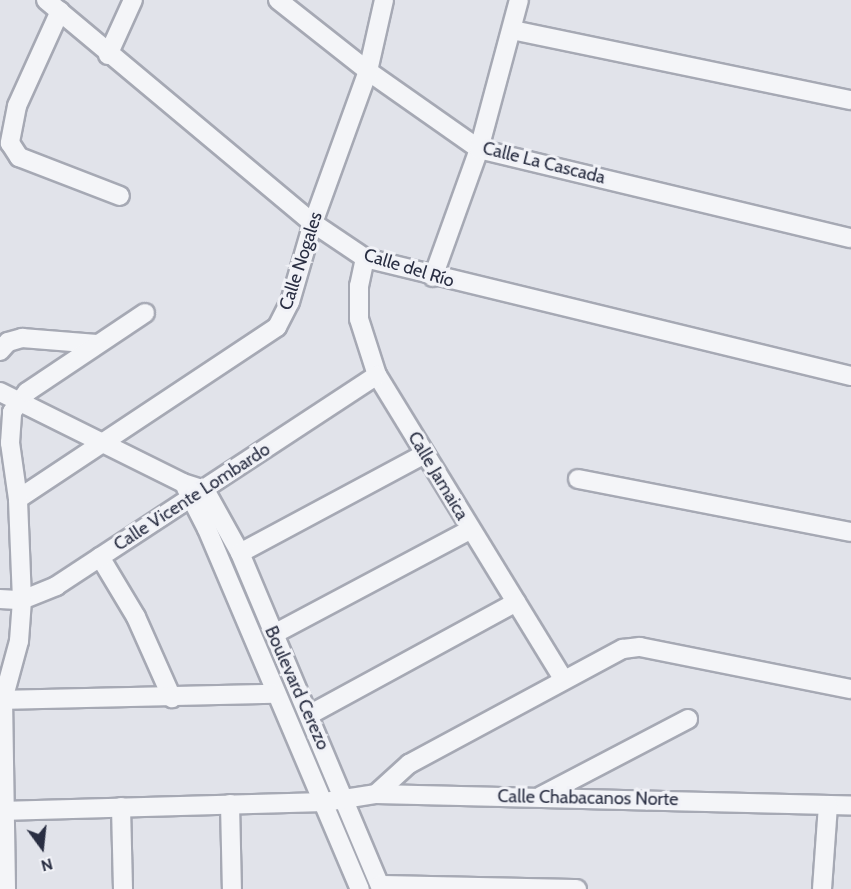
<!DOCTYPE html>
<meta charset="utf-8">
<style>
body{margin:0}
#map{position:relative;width:851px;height:889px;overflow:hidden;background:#e1e3ea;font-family:Cabin,sans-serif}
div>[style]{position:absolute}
.roads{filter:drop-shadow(2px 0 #a6a9b4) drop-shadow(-2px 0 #a6a9b4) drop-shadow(0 2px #a6a9b4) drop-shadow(0 -2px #a6a9b4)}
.street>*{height:18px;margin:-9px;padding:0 9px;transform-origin:9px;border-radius:9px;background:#f4f5f8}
span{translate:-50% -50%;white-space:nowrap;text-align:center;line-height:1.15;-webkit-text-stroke:6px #f1f2f7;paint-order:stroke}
.street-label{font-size:18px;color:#292e42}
.north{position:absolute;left:12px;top:817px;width:60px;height:60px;-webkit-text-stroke:4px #f1f2f7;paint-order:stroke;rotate:165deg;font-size:16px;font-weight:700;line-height:24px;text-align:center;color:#292e42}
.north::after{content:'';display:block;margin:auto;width:21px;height:27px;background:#292e42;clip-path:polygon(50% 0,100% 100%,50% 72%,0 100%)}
</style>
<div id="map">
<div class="roads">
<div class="street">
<div style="left:46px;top:0;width:348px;rotate:39.9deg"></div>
<div style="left:313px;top:223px;width:63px;rotate:33.9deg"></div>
<div style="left:365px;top:258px;width:500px;rotate:13.65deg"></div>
<div style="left:278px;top:0;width:115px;rotate:38.3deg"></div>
<div style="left:368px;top:71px;width:136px;rotate:35.1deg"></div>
<div style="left:479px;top:149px;width:382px;rotate:13.5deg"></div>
<div style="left:60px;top:11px;width:104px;rotate:114.4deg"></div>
<div style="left:17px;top:106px;width:38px;rotate:101deg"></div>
<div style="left:10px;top:143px;width:17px;rotate:57deg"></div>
<div style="left:19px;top:157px;width:108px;rotate:21.1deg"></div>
<div style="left:512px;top:30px;width:346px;rotate:11.7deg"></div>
<div style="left:108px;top:55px;width:60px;rotate:-65.6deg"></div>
<div style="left:365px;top:258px;width:29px;rotate:102deg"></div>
<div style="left:359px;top:286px;width:33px;rotate:90deg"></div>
<div style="left:359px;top:319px;width:59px;rotate:72.2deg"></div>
<div style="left:377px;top:375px;width:356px;rotate:58.5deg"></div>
<div style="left:433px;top:277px;width:136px;rotate:-70.2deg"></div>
<div style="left:479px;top:149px;width:154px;rotate:-75deg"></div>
<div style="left:0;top:351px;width:12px;rotate:-48deg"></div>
<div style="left:8px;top:342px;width:15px;rotate:-16deg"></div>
<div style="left:22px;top:338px;width:75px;rotate:4.6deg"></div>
<div style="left:0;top:392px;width:204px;rotate:26.4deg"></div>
<div style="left:183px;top:483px;width:23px;rotate:18deg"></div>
<div style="left:205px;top:490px;width:72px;rotate:60.9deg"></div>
<div style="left:240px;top:553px;width:364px;rotate:67.2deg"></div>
<div style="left:578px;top:479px;width:278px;rotate:11deg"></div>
<div style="left:186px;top:488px;width:46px;rotate:62.9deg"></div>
<div style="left:207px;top:529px;width:391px;rotate:67deg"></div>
<div style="left:18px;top:499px;width:311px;rotate:-33.6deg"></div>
<div style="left:277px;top:327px;width:28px;rotate:-63deg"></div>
<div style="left:290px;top:302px;width:82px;rotate:-73.8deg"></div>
<div style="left:313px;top:223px;width:162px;rotate:-70.1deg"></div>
<div style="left:368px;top:71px;width:73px;rotate:-77.3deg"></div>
<div style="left:240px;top:553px;width:210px;rotate:-28.2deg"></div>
<div style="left:100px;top:557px;width:70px;rotate:59deg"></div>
<div style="left:136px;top:617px;width:89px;rotate:66deg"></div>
<div style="left:0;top:599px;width:22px;rotate:3deg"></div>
<div style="left:22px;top:600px;width:37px;rotate:-22deg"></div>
<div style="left:56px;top:586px;width:384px;rotate:-33.3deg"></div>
<div style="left:274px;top:634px;width:222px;rotate:-28deg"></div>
<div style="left:3px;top:700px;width:273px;rotate:-1.3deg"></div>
<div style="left:309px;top:715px;width:236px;rotate:-28.6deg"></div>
<div style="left:376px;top:794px;width:45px;rotate:-42.3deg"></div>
<div style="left:409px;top:764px;width:243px;rotate:-28.3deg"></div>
<div style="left:623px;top:649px;width:17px;rotate:-7deg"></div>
<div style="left:640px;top:647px;width:215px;rotate:11.3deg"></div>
<div style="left:541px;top:796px;width:166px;rotate:-27.6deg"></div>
<div style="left:230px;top:804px;width:85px;rotate:88.7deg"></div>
<div style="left:121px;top:807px;width:82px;rotate:88.6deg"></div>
<div style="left:0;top:811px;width:325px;rotate:-1.6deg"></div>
<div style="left:325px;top:802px;width:52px;rotate:-8.9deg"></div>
<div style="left:376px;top:794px;width:475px;rotate:1.4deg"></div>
<div style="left:380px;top:885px;width:197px;rotate:1.2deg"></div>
<div style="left:6px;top:889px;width:189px;rotate:-90.9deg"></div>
<div style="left:3px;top:700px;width:61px;rotate:-74.8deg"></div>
<div style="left:19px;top:641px;width:41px;rotate:-85.8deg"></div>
<div style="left:22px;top:600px;width:101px;rotate:-92.3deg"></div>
<div style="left:18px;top:499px;width:57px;rotate:-98.1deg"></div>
<div style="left:10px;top:443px;width:31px;rotate:-86deg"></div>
<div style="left:12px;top:412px;width:25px;rotate:-53deg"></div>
<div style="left:27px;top:392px;width:142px;rotate:-33.8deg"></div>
<div style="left:822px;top:889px;width:84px;rotate:-85.9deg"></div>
</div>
</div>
<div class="street-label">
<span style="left:544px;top:163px;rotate:14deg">Calle La Cascada</span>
<span style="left:301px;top:261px;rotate:-72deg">Calle Nogales</span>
<span style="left:409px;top:268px;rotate:17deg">Calle del Río</span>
<span style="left:438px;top:476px;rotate:59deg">Calle Jamaica</span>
<span style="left:192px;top:497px;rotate:-33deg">Calle Vicente Lombardo</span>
<span style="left:297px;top:688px;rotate:66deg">Boulevard Cerezo</span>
<span style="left:588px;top:798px;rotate:1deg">Calle Chabacanos Norte</span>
</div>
<div class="north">N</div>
</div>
